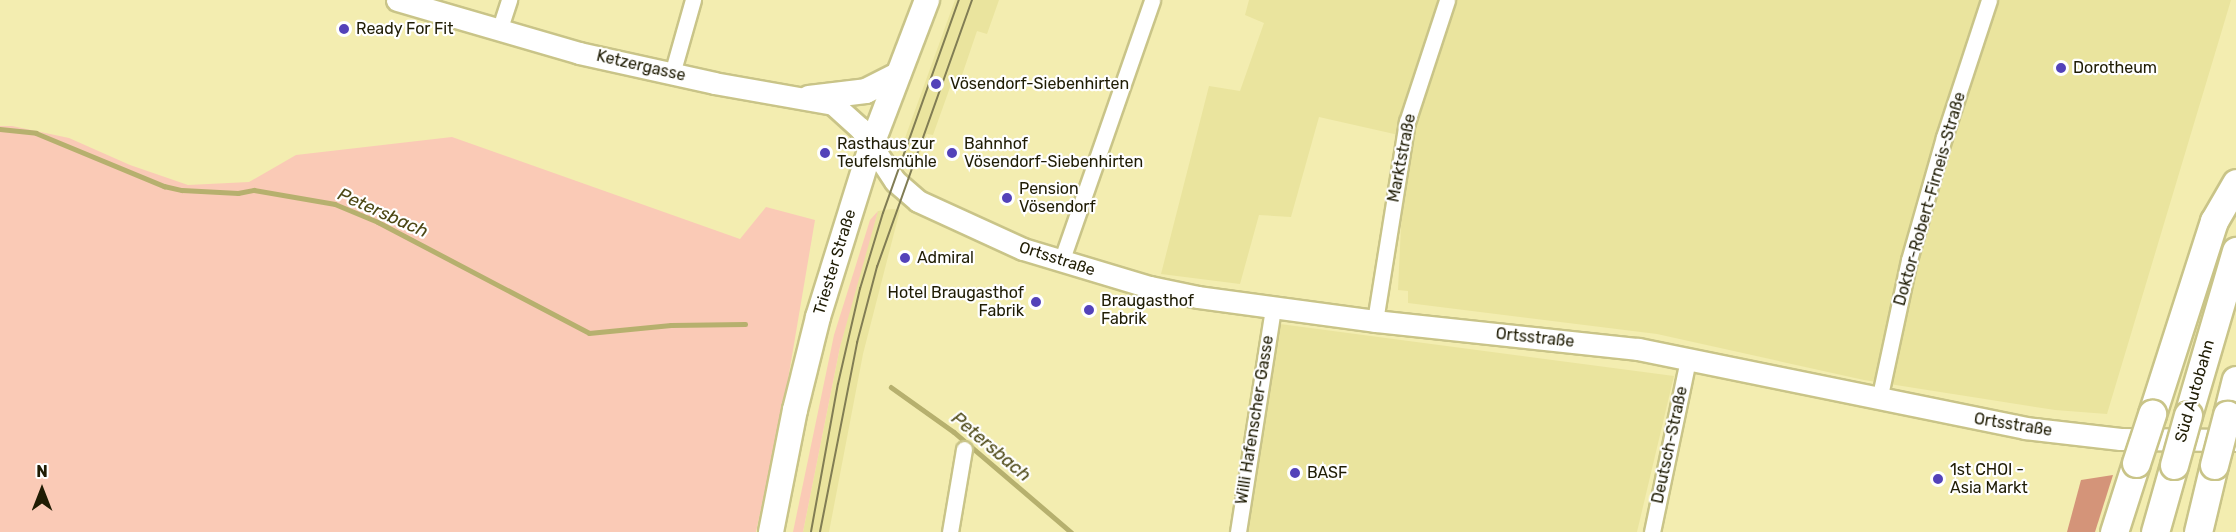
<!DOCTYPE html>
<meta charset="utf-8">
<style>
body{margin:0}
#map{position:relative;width:2236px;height:532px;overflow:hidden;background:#f3edb0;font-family:Rubik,sans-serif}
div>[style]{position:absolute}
.built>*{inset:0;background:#eae49e}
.green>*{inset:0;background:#facab6}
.forest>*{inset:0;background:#d49479}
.stream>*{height:4.5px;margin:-2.25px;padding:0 2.25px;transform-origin:2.25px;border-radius:2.25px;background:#b6b06e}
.roads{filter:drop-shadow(2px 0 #c9c488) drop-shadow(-2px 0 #c9c488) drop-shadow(0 2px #c9c488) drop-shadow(0 -2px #c9c488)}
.minor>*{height:15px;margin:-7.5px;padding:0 7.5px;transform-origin:7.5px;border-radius:7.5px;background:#fff}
.secondary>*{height:21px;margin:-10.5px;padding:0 10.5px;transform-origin:10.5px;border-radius:10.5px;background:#fff}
.primary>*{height:24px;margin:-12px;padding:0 12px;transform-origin:12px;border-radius:12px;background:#fff}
.motorway>*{height:27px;margin:-13.5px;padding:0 13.5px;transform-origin:13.5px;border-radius:13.5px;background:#fff}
.tram>*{height:1.5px;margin:-0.75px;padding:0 0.75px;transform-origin:0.75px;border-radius:0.75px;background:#817d54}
.bridges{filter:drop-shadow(2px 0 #c9c488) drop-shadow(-2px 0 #c9c488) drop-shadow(0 2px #c9c488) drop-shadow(0 -2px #c9c488)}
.motorway-bridge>*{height:27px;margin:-13.5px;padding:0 13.5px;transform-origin:13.5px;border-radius:13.5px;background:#fff}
.dots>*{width:16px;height:16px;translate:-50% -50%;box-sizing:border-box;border:3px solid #fff;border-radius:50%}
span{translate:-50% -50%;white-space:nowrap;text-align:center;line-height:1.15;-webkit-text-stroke:4.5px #fff;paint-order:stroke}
.poi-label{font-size:16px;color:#1f1c04}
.left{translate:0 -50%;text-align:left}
.right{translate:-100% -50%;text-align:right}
.street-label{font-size:16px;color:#1f1c04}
.water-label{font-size:18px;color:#4d4815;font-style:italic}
.north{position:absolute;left:12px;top:460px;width:60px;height:60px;-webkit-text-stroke:4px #fff;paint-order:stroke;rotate:0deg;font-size:16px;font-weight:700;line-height:24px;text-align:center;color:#1f1c04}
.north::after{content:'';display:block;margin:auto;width:21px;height:27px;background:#1f1c04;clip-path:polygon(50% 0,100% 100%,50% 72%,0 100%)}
</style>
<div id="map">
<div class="built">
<div style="clip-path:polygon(955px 0,999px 0,987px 34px,977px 31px,960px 81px,953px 79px,933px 135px,927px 134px,915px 167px,901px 149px)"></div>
<div style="clip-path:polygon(1249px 0,2231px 0,2107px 414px,2055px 410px,1864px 380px,1657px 334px,1408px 303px,1408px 291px,1398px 290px,1401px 226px,1412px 138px,1319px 117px,1291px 217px,1259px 215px,1240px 284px,1161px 274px,1209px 86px,1240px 91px,1264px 23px,1245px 15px)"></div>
<div style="clip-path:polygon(892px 209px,900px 210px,863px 354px,829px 532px,803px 532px,840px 347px,859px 272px,878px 211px)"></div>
<div style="clip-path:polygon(1280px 324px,1674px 376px,1637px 532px,1246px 532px)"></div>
</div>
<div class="green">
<div style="clip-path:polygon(0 126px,12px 126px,69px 138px,130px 165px,188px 185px,249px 182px,296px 155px,452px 137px,740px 239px,766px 207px,815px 220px,783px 409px,756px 532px,0 532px)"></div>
<div style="clip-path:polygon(878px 211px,840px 347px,803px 532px,793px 532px,834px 335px,870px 220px)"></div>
</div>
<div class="forest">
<div style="clip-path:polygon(2113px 475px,2095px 532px,2067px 532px,2081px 480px)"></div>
</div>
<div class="stream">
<div style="left:0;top:129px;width:36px;rotate:6deg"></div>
<div style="left:36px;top:133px;width:139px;rotate:22.5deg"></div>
<div style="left:164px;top:186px;width:18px;rotate:13deg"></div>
<div style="left:182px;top:190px;width:56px;rotate:3.1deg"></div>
<div style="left:238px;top:193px;width:16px;rotate:-11deg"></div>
<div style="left:254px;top:190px;width:82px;rotate:9.8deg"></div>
<div style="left:335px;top:204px;width:47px;rotate:22.7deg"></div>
<div style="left:378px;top:222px;width:238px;rotate:27.7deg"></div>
<div style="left:589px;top:333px;width:82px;rotate:-5.6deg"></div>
<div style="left:671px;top:325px;width:74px;rotate:-0.8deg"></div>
<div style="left:891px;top:387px;width:77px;rotate:35.5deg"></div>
<div style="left:954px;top:432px;width:154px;rotate:40.5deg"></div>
</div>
<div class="roads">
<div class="minor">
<div style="left:499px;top:31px;width:33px;rotate:-72deg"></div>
<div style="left:672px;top:74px;width:77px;rotate:-74.2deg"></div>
<div style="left:1061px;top:262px;width:277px;rotate:-70.8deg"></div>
<div style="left:1375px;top:321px;width:202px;rotate:-80.9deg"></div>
<div style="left:1407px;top:122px;width:128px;rotate:-71.8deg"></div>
<div style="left:1879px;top:400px;width:143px;rotate:-77.9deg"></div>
<div style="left:1909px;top:260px;width:128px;rotate:-74.1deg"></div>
<div style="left:1944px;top:137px;width:144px;rotate:-71.8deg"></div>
<div style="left:950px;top:532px;width:84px;rotate:-80.4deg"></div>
<div style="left:1238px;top:532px;width:227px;rotate:-81.1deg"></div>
<div style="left:1652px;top:532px;width:177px;rotate:-78.2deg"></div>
</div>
<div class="secondary">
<div style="left:397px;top:0;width:190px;rotate:16.2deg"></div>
<div style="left:579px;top:53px;width:138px;rotate:12.5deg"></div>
<div style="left:714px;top:83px;width:121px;rotate:10deg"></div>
<div style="left:833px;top:104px;width:36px;rotate:42deg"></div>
<div style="left:860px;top:128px;width:64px;rotate:56.6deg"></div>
<div style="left:895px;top:181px;width:30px;rotate:41deg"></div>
<div style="left:918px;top:201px;width:115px;rotate:24.6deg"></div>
<div style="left:1023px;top:249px;width:133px;rotate:16.7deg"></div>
<div style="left:1150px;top:287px;width:49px;rotate:11.8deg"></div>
<div style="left:1198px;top:297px;width:179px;rotate:7.7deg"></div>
<div style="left:1375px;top:321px;width:264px;rotate:6.1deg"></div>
<div style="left:1638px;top:349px;width:395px;rotate:11.5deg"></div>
<div style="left:2025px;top:428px;width:96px;rotate:6.6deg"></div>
<div style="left:2120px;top:439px;width:116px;rotate:0.5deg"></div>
</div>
<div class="primary">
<div style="left:809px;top:98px;width:57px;rotate:-7deg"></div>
<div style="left:866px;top:91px;width:36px;rotate:-27deg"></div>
<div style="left:771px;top:532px;width:124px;rotate:-78.9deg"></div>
<div style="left:795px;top:410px;width:96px;rotate:-76.1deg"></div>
<div style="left:818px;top:317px;width:181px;rotate:-72.7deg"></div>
<div style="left:872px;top:144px;width:154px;rotate:-69.1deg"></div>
</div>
<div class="motorway">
<div style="left:2152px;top:414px;width:203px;rotate:-72.2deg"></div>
<div style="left:2214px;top:221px;width:44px;rotate:-59.9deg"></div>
<div style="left:2188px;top:415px;width:171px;rotate:-73.7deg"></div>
<div style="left:2227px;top:415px;width:36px;rotate:-76deg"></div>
<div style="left:2114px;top:532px;width:72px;rotate:-72.3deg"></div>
<div style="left:2155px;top:532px;width:70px;rotate:-74.2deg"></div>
<div style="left:2198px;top:532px;width:69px;rotate:-76.6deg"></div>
</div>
</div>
<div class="tram">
<div style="left:811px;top:532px;width:150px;rotate:-79.7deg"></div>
<div style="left:838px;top:384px;width:98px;rotate:-77deg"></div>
<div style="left:860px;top:289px;width:79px;rotate:-73.2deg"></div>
<div style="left:883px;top:213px;width:226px;rotate:-70.4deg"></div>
<div style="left:820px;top:532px;width:193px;rotate:-78.9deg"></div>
<div style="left:857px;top:343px;width:79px;rotate:-75.3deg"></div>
<div style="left:877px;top:267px;width:283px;rotate:-70.4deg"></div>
</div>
<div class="bridges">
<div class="motorway-bridge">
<div style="left:2136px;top:463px;width:52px;rotate:-71.9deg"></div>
<div style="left:2174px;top:465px;width:52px;rotate:-74.4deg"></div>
<div style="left:2214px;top:465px;width:52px;rotate:-75.4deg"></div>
</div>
</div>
<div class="dots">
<div style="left:344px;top:29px;background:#5342b9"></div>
<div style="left:2061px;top:68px;background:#5342b9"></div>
<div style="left:936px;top:84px;background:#5342b9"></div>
<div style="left:825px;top:153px;background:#5342b9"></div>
<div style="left:952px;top:153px;background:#5342b9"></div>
<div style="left:1007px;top:198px;background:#5342b9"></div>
<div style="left:905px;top:258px;background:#5342b9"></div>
<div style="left:1036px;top:302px;background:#5342b9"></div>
<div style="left:1089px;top:310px;background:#5342b9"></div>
<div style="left:1295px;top:473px;background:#5342b9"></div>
<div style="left:1938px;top:479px;background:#5342b9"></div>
</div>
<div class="poi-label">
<span class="left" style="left:356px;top:29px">Ready For Fit</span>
<span class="left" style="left:2073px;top:68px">Dorotheum</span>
<span class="left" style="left:950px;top:84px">Vösendorf-Siebenhirten</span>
<span class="left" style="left:837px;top:153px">Rasthaus zur<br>Teufelsmühle</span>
<span class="left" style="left:964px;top:153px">Bahnhof<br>Vösendorf-Siebenhirten</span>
<span class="left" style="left:1019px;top:198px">Pension<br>Vösendorf</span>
<span class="left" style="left:917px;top:258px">Admiral</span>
<span class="right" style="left:1024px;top:302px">Hotel Braugasthof<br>Fabrik</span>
<span class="left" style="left:1101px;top:310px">Braugasthof<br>Fabrik</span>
<span class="left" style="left:1950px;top:479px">1st CHOI -<br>Asia Markt</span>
<span class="left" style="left:1307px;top:473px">BASF</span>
</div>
<div class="street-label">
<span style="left:641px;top:66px;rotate:13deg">Ketzergasse</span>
<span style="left:1402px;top:158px;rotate:-79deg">Marktstraße</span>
<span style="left:1930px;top:199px;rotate:-74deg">Doktor-Robert-Firneis-Straße</span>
<span style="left:1057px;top:259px;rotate:18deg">Ortsstraße</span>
<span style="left:835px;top:262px;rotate:-73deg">Triester Straße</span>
<span style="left:1535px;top:338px;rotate:6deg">Ortsstraße</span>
<span style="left:2195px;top:391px;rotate:-74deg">Süd Autobahn</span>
<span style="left:1255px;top:420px;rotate:-81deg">Willi Hafenscher-Gasse</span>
<span style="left:2013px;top:425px;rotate:9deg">Ortsstraße</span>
<span style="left:1670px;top:445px;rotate:-78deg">Deutsch-Straße</span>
</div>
<div class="water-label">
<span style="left:383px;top:213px;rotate:24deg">Petersbach</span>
<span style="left:991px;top:447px;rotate:40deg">Petersbach</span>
</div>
<div class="north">N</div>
</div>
